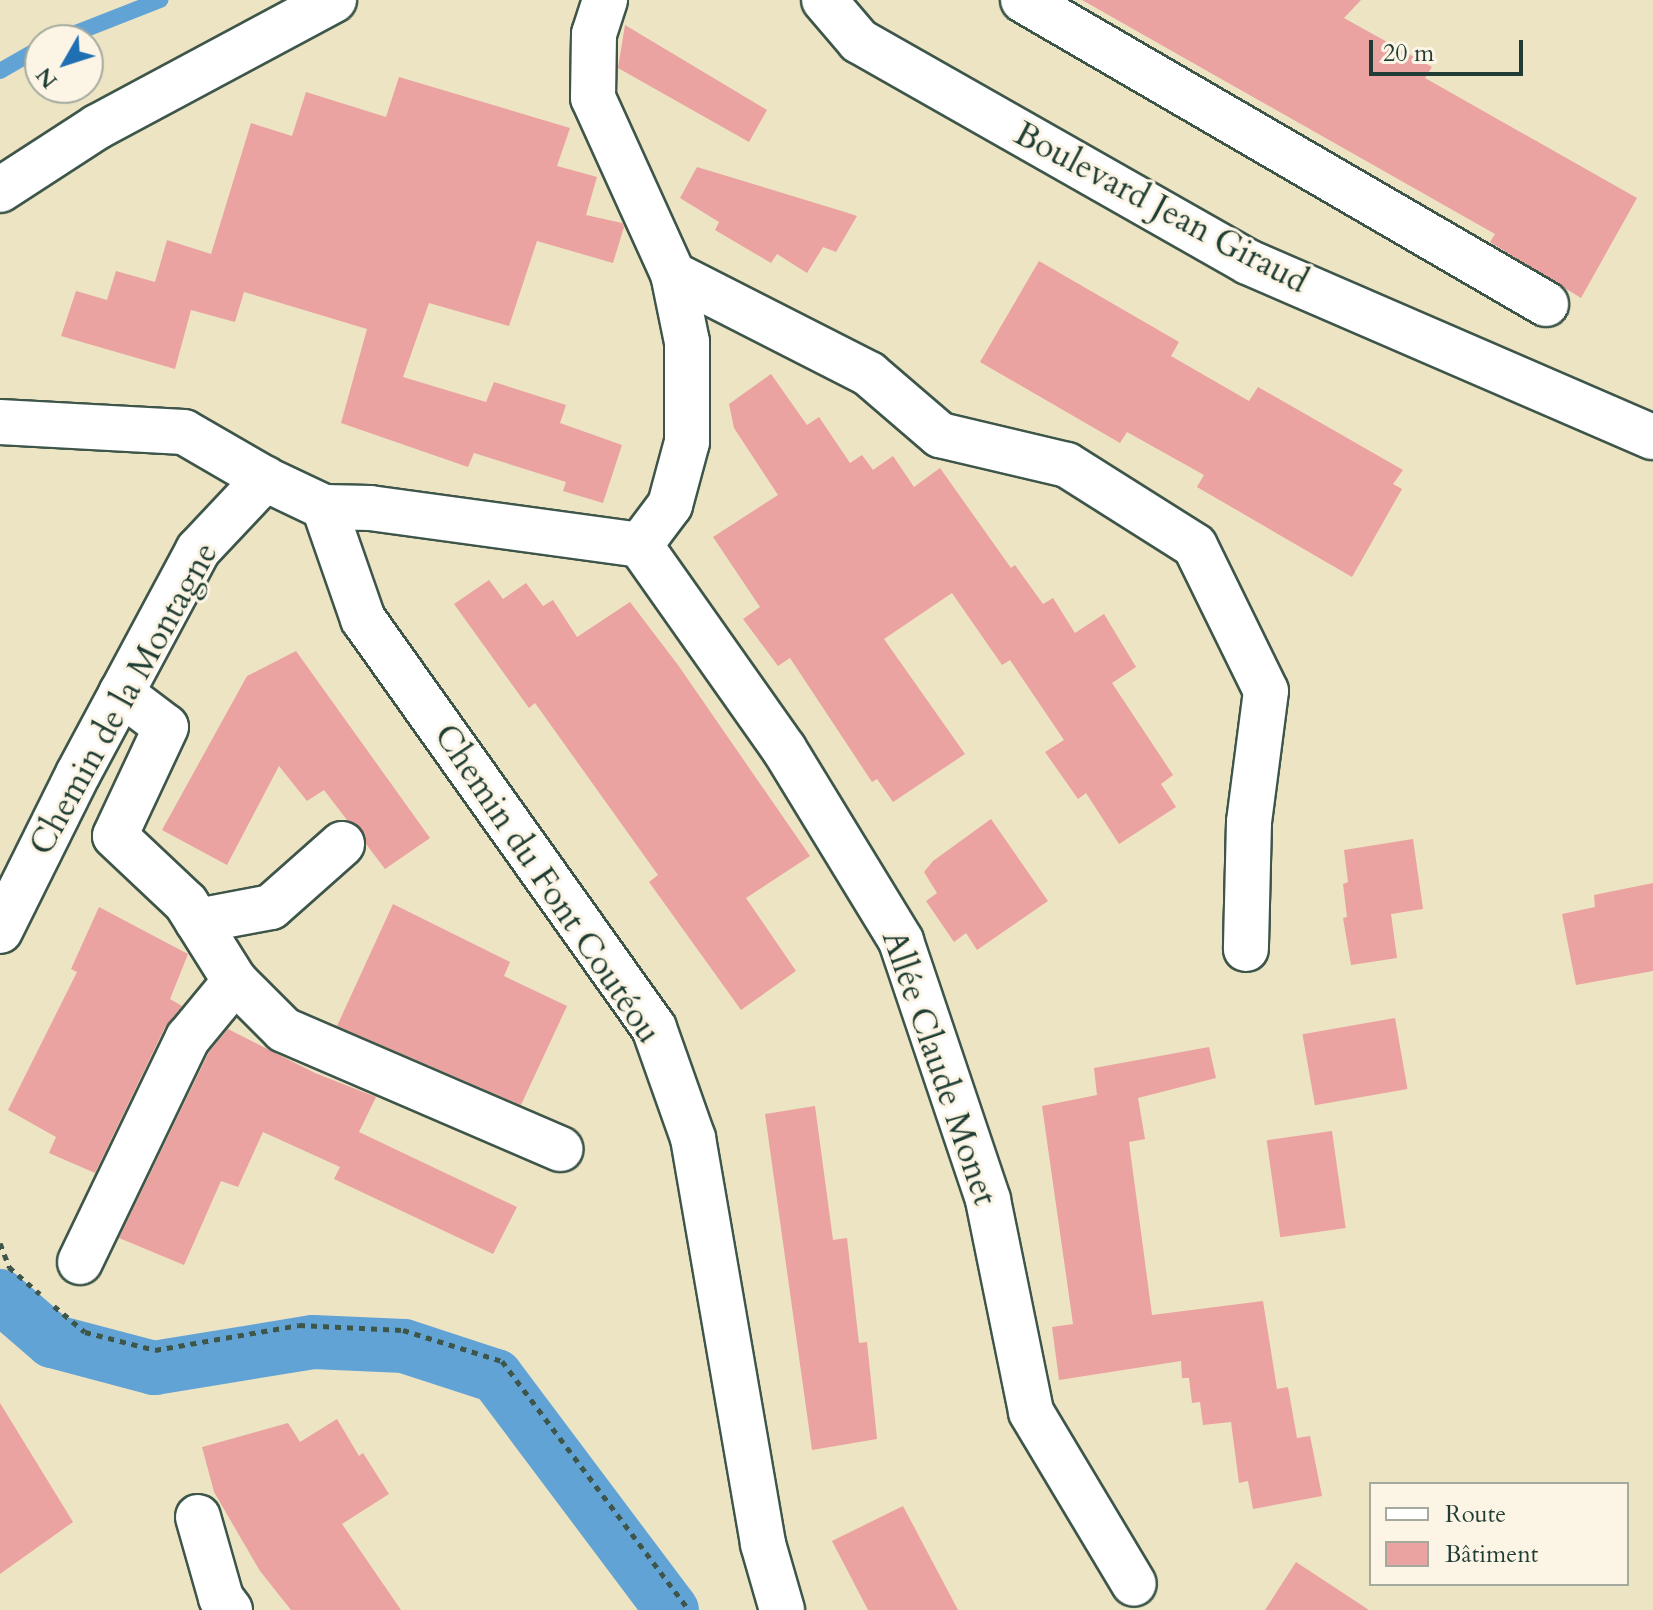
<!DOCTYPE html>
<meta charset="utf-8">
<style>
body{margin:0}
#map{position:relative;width:1653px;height:1610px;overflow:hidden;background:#ede4c4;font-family:Cardo,serif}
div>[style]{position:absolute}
.stream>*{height:16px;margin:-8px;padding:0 8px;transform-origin:8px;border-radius:8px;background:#62a3d5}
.canal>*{height:54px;margin:-27px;padding:0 27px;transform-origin:27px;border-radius:27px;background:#62a3d5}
.building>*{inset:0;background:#eaa3a0;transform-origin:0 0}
.path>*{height:5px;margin-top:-2.5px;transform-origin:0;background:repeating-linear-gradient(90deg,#3e564a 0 6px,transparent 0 12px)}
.roads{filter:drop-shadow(2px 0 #3e564a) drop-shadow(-2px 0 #3e564a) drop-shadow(0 2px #3e564a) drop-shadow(0 -2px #3e564a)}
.minor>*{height:44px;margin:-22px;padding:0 22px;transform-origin:22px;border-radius:22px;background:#fff}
span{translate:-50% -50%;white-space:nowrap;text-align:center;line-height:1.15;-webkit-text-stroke:6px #fcf5e5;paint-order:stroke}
.street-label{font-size:34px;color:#1f3d34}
.legend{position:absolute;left:1369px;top:1482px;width:260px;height:104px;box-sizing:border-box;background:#fcf5e5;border:2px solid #a4ab9e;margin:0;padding:10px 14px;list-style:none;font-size:24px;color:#1f3d34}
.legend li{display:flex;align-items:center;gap:16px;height:40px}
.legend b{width:40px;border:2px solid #a4ab9e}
.north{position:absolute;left:24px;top:24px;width:80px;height:80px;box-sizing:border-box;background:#fcf5e5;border:2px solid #a4ab9e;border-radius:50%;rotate:231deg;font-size:22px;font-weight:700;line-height:32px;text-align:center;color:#1f3d34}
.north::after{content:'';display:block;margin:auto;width:28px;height:36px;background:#1f6fb2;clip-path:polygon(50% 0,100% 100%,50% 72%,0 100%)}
.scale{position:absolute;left:1369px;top:40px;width:154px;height:36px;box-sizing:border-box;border:4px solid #1f3d34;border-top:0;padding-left:10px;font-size:24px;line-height:28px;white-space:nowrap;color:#1f3d34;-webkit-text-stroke:6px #fcf5e5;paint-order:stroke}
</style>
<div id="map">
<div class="stream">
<div style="left:58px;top:40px;width:110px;rotate:-21.4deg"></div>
<div style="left:0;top:71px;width:46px;rotate:-29.9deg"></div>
</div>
<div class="canal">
<div style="left:0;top:1296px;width:69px;rotate:40.9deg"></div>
<div style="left:52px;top:1341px;width:106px;rotate:14.8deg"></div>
<div style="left:154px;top:1368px;width:161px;rotate:-9.3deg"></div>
<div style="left:313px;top:1342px;width:91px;rotate:2.5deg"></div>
<div style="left:404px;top:1346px;width:97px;rotate:18.1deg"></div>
<div style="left:496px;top:1376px;width:293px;rotate:53.1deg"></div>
</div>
<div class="building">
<div style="clip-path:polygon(1082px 0,1361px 0,1344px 18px,1432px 67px,1425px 78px,1637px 198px,1581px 298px,1490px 242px,1495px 234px)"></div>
<div style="clip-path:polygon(625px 25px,767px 110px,749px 142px,618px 68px)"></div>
<div style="clip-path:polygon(399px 77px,570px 128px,557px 166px,597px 177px,586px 215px,622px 223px,624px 227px,613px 263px,537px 241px,509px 326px,429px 303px,403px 377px,486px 402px,494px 382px,566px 405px,560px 423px,622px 445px,603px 503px,563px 491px,566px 482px,474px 453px,468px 467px,341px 423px,367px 329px,244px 292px,235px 322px,191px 310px,175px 369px,61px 336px,76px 291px,107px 300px,116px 271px,155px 282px,167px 240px,211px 254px,251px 123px,292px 136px,306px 92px,386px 117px)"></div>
<div style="clip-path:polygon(697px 167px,845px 212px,857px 216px,836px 252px,823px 247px,807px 273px,777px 254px,771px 263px,715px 230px,719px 222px,680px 198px)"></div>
<div style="clip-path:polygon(1039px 261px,1179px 342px,1171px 356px,1249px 401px,1258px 387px,1403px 470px,1393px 484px,1402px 489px,1352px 577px,1197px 487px,1204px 475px,1127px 432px,1120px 443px,980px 362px)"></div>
<div style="clip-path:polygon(771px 374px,807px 425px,819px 417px,850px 463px,862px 455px,873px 470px,893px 456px,914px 487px,940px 468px,1011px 568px,1015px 565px,1043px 604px,1053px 598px,1075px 633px,1104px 614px,1136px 667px,1112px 683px,1173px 775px,1161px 784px,1176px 807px,1119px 844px,1086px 793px,1078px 799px,1045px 752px,1064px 740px,1010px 660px,1002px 665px,952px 593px,884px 639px,965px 754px,893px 802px,877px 779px,872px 782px,790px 658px,778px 666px,743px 619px,760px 607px,713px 537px,778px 495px,734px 428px,729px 404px)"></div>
<div style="clip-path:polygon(489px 580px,503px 599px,526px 583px,543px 606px,553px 600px,577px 637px,630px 602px,678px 665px,810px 856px,746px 898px,796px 971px,741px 1010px,649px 882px,658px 875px,535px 703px,529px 708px,454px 604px)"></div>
<div style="clip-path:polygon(296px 651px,430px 838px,385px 869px,366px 844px,361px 828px,347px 820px,324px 790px,307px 801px,279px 766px,227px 865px,162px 830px,247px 676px)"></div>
<div style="clip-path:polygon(991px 819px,1048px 901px,977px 950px,966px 933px,954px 942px,926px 901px,937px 893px,924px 872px,933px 861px)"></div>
<div style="clip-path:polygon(1413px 839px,1423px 909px,1391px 914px,1397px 958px,1351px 965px,1343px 918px,1347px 917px,1343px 884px,1348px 882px,1344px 850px)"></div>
<div style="clip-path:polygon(1653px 883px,1653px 971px,1576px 985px,1562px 914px,1595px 907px,1594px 895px)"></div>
<div style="clip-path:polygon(393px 904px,510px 962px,504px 976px,567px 1006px,521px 1105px,337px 1026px)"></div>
<div style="clip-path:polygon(99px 907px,188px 954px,170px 999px,182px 1006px,165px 1027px,95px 1173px,49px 1153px,56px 1137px,8px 1110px,77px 972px,71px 969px)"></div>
<div style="left:1395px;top:1018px;width:72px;height:94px;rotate:80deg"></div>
<div style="clip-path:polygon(228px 1029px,315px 1073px,376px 1097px,359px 1132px,517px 1207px,493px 1254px,334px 1179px,340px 1167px,263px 1132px,238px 1187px,221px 1181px,184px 1265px,119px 1238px,209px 1052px)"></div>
<div style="clip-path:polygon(1209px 1047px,1216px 1078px,1138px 1098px,1145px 1139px,1129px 1142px,1152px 1315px,1263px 1301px,1277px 1389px,1288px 1387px,1297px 1438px,1310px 1436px,1322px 1496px,1253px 1509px,1248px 1481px,1239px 1483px,1231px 1422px,1203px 1425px,1200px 1402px,1192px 1403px,1189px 1378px,1182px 1378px,1181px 1361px,1059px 1380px,1052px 1327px,1073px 1324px,1042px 1106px,1097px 1095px,1094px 1068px)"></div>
<div style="clip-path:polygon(815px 1106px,833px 1240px,847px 1238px,859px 1343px,867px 1342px,877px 1439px,812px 1450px,765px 1114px)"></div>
<div style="left:1332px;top:1131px;width:98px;height:66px;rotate:82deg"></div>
<div style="clip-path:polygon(0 1403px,73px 1522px,0 1574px)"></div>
<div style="clip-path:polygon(337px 1419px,359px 1456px,363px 1453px,389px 1494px,342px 1524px,401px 1610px,291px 1610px,260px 1571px,214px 1492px,202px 1447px,288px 1423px,300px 1442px)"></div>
<div style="clip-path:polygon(903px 1506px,958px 1610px,868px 1610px,832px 1541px)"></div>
<div style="clip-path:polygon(1296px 1562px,1369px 1610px,1265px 1610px)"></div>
</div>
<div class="path">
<div style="left:0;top:1243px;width:26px;rotate:69deg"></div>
<div style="left:9px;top:1267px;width:41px;rotate:41.1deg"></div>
<div style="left:54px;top:1306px;width:40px;rotate:40deg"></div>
<div style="left:85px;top:1332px;width:72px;rotate:14.4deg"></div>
<div style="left:155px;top:1350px;width:146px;rotate:-9.8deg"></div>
<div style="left:299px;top:1325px;width:104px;rotate:2.8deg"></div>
<div style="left:403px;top:1330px;width:104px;rotate:17.4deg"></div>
<div style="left:502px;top:1361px;width:311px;rotate:53.1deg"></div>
</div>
<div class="roads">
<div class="minor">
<div style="left:824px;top:0;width:54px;rotate:49.5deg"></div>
<div style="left:859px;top:41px;width:447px;rotate:29.6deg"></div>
<div style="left:1248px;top:262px;width:441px;rotate:23.4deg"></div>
<div style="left:1023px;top:0;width:605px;rotate:30.17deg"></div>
<div style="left:0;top:190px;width:116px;rotate:-33deg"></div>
<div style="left:97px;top:127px;width:269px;rotate:-28.2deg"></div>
<div style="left:673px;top:274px;width:220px;rotate:27deg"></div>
<div style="left:869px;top:374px;width:94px;rotate:40.7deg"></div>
<div style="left:940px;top:435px;width:130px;rotate:13.3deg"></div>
<div style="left:1067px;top:465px;width:151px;rotate:32.3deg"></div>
<div style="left:1195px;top:546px;width:161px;rotate:63.9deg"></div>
<div style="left:1266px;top:691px;width:132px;rotate:97.4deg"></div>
<div style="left:1249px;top:822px;width:127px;rotate:91.4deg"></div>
<div style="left:0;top:422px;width:184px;rotate:3.1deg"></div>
<div style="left:184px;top:432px;width:94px;rotate:30.1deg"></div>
<div style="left:265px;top:479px;width:65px;rotate:25.4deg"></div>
<div style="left:324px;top:507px;width:46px;rotate:1.2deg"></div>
<div style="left:370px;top:508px;width:273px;rotate:7.8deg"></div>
<div style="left:640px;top:545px;width:50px;rotate:-53.1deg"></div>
<div style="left:670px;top:505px;width:65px;rotate:-74.9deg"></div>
<div style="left:687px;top:442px;width:100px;rotate:-90deg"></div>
<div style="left:687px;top:342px;width:69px;rotate:-101.6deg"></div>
<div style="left:673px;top:274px;width:193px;rotate:-114.4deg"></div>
<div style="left:593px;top:98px;width:64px;rotate:-89.1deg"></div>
<div style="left:594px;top:34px;width:36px;rotate:-72deg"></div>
<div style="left:324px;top:507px;width:119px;rotate:70.8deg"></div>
<div style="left:363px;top:619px;width:502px;rotate:54.57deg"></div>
<div style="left:654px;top:1028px;width:117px;rotate:70.5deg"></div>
<div style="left:693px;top:1138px;width:412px;rotate:80.2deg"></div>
<div style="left:763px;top:1544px;width:69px;rotate:73.9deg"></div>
<div style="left:640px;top:545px;width:250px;rotate:54.8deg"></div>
<div style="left:784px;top:749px;width:225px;rotate:58.6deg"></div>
<div style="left:901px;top:941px;width:273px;rotate:71.4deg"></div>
<div style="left:988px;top:1200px;width:216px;rotate:78.5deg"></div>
<div style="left:1031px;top:1412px;width:200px;rotate:59.1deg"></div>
<div style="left:121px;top:693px;width:56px;rotate:37.1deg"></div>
<div style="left:166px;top:727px;width:120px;rotate:115.1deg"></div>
<div style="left:115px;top:836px;width:98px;rotate:43.3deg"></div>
<div style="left:186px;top:903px;width:92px;rotate:57.9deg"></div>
<div style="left:235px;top:981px;width:69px;rotate:45deg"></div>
<div style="left:284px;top:1030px;width:301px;rotate:23.3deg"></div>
<div style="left:197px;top:921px;width:75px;rotate:-10.7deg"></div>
<div style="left:271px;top:907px;width:95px;rotate:-41.6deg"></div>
<div style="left:0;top:931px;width:175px;rotate:-63.6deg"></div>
<div style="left:78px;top:774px;width:254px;rotate:-61.8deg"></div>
<div style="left:198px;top:550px;width:98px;rotate:-46.7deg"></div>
<div style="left:80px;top:1262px;width:249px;rotate:-64.3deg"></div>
<div style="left:188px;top:1038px;width:74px;rotate:-50.5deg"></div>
<div style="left:198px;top:1517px;width:84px;rotate:74.1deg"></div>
<div style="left:221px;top:1598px;width:15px;rotate:53deg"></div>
</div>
</div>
<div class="street-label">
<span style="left:1161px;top:208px;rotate:28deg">Boulevard Jean Giraud</span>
<span style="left:124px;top:699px;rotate:-61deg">Chemin de la Montagne</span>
<span style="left:547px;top:884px;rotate:56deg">Chemin du Font Coutéou</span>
<span style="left:939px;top:1068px;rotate:71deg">Allée Claude Monet</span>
</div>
<ul class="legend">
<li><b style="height:10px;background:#fff"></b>Route</li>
<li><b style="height:22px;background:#eaa3a0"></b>Bâtiment</li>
</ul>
<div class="north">N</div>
<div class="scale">20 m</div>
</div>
